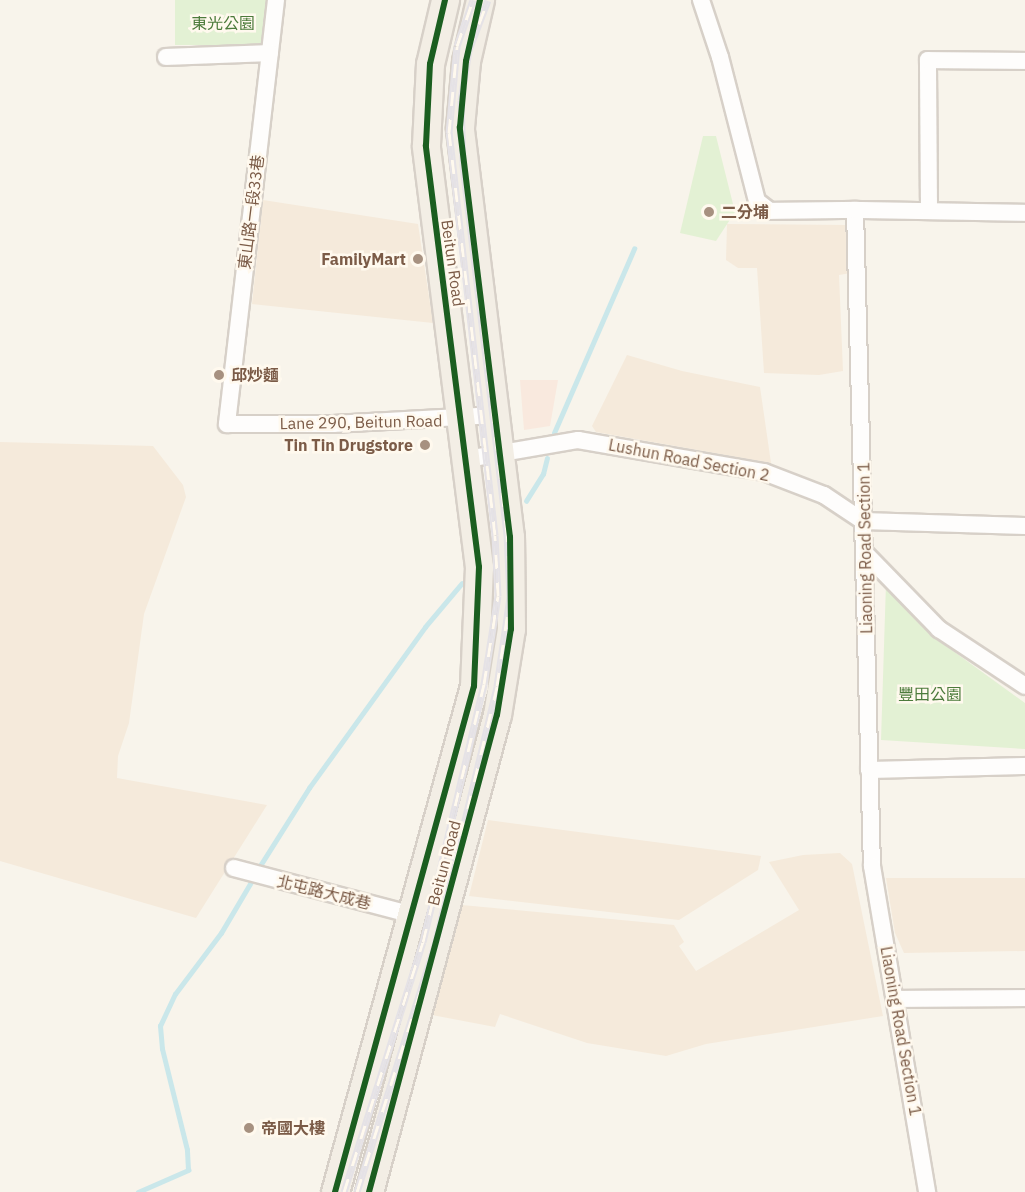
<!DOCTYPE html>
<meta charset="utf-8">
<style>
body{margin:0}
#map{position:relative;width:1025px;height:1192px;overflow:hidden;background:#f8f4eb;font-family:"IBM Plex Sans","Noto Sans TC",sans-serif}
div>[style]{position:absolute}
.residential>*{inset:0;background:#f5eadb}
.commercial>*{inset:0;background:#f9e9de}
.green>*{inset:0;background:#e3f1d4;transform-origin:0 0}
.stream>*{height:4.5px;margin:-2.25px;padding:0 2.25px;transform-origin:2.25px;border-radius:2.25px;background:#cae7ea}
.roads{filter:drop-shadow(2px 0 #d7d0c8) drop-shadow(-2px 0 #d7d0c8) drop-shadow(0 2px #d7d0c8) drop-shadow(0 -2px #d7d0c8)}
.street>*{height:16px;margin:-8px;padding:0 8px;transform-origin:8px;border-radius:8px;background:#fefdfc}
.primary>*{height:27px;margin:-13.5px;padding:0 13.5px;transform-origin:13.5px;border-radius:13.5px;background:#f3eee5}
.rail>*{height:7px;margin-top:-3.5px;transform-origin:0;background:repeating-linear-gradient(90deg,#fff9ee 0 14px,#e5e2e6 0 28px);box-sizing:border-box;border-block:2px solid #e5e2e6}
.cycleway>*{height:6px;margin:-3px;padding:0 3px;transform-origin:3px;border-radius:3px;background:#1b5e20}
.dots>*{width:16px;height:16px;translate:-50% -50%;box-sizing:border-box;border:3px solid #fff9ee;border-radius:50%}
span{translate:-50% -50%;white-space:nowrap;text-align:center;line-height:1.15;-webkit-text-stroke:5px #fff9ee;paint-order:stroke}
.park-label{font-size:16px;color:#4c7b3b}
.street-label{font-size:16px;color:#7b5b47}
.poi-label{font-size:16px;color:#7b5b47;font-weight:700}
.left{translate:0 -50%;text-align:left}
.right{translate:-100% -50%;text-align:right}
</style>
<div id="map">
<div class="residential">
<div style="clip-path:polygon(263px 200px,418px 224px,433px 323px,252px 304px)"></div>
<div style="clip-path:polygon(727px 224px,846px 225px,851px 273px,839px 275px,843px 371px,819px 375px,764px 373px,757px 268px,738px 268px,726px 260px)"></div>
<div style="clip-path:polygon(627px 355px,682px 371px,760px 387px,771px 463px,596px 432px,592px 426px)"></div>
<div style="clip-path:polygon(0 442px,153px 446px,183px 485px,186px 497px,144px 614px,129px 723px,118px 756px,117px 778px,267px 805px,196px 918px,0 861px)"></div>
<div style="clip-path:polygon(488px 820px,761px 856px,758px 870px,679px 920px,469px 896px)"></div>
<div style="clip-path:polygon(840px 853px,852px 864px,883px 1016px,706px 1044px,666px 1056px,587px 1043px,500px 1014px,495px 1027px,432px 1015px,462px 905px,674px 925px,684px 942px,679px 946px,696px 971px,799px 910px,769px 862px,803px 855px)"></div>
<div style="clip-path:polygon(886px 878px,1025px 878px,1025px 951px,904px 953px,895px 933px)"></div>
</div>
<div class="commercial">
<div style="clip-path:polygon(520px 380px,558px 380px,550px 426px,524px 430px)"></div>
</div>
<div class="green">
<div style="left:175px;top:0;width:95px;height:45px"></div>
<div style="clip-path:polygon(703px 136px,716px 136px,735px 212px,716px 241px,680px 233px)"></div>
<div style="clip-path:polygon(886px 583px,931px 635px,1025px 703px,1025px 749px,881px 740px)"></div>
</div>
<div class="stream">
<div style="left:554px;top:433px;width:201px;rotate:-66.5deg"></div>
<div style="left:526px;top:501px;width:32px;rotate:-58deg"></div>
<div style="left:543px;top:474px;width:16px;rotate:-76deg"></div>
<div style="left:258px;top:869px;width:96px;rotate:-57.8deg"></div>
<div style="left:309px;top:788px;width:198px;rotate:-54.2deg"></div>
<div style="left:425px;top:627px;width:57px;rotate:-49.9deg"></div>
<div style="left:138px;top:1192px;width:55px;rotate:-23.7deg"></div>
<div style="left:188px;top:1170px;width:20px;rotate:-93deg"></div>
<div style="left:187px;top:1150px;width:104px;rotate:-103.9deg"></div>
<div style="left:162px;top:1049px;width:23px;rotate:-95deg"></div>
<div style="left:160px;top:1026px;width:35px;rotate:-65deg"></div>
<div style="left:175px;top:994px;width:76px;rotate:-53deg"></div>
<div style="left:221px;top:933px;width:65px;rotate:-59.5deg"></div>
</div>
<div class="roads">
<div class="street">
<div style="left:276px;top:0;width:427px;rotate:96.6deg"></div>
<div style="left:227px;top:424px;width:106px"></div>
<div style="left:333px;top:424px;width:163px;rotate:-3.2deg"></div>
<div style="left:701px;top:0;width:60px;rotate:71.6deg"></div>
<div style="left:720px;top:57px;width:149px;rotate:75.6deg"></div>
<div style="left:757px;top:201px;width:16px;rotate:38deg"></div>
<div style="left:770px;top:211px;width:85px;rotate:-0.7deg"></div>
<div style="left:855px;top:210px;width:656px;rotate:88.52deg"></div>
<div style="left:872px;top:866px;width:331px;rotate:80.4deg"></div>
<div style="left:166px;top:57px;width:104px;rotate:-2.2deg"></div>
<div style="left:855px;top:210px;width:170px;rotate:1deg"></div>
<div style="left:929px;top:210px;width:150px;rotate:-90.4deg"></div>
<div style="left:928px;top:60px;width:97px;rotate:0.6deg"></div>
<div style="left:467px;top:459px;width:113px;rotate:-9.7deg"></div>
<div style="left:578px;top:440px;width:189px;rotate:9.8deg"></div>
<div style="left:764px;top:472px;width:64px;rotate:21deg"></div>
<div style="left:824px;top:495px;width:47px;rotate:33.7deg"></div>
<div style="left:863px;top:521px;width:162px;rotate:1.8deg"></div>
<div style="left:866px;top:554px;width:105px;rotate:45.8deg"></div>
<div style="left:939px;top:629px;width:103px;rotate:33.5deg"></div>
<div style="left:869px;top:770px;width:156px;rotate:-1.5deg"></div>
<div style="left:234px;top:868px;width:185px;rotate:14.7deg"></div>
<div style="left:896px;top:999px;width:129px;rotate:-0.4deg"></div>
</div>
<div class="primary">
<div style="left:335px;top:1192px;width:525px;rotate:-74.64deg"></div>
<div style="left:474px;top:686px;width:119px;rotate:-87.6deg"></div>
<div style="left:479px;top:567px;width:425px;rotate:-97.2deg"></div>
<div style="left:426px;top:145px;width:81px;rotate:-87.2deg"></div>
<div style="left:430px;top:64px;width:66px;rotate:-76.8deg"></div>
<div style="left:369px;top:1192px;width:494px;rotate:-75deg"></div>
<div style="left:497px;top:715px;width:87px;rotate:-80.8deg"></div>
<div style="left:511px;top:629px;width:92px;rotate:-90.6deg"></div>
<div style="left:510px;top:537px;width:413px;rotate:-97deg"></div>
<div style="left:460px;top:127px;width:66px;rotate:-84.8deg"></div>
<div style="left:466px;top:61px;width:63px;rotate:-77.1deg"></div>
</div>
</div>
<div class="rail">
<div style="left:344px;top:1192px;width:262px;rotate:-72.5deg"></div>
<div style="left:423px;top:942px;width:265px;rotate:-76.7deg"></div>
<div style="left:484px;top:684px;width:89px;rotate:-81deg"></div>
<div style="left:498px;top:596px;width:61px;rotate:-92.8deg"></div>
<div style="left:495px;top:535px;width:405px;rotate:-96.5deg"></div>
<div style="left:449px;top:133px;width:87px;rotate:-84.7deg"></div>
<div style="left:457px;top:46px;width:49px;rotate:-70.8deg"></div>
<div style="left:357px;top:1192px;width:259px;rotate:-72.5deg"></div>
<div style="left:435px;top:945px;width:266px;rotate:-76.5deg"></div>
<div style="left:497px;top:686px;width:90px;rotate:-81.7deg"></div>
<div style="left:510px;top:597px;width:63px;rotate:-92.7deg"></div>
<div style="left:507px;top:534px;width:374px;rotate:-96.8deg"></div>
<div style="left:463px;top:163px;width:63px;rotate:-91.8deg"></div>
<div style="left:461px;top:100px;width:51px;rotate:-80.9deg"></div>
<div style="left:469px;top:50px;width:53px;rotate:-69.2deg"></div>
</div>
<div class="cycleway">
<div style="left:335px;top:1192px;width:525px;rotate:-74.64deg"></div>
<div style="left:474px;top:686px;width:119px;rotate:-87.6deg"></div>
<div style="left:479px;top:567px;width:425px;rotate:-97.2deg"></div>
<div style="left:426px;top:145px;width:81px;rotate:-87.2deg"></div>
<div style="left:430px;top:64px;width:66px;rotate:-76.8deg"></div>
<div style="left:369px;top:1192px;width:494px;rotate:-75deg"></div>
<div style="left:497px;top:715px;width:87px;rotate:-80.8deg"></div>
<div style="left:511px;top:629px;width:92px;rotate:-90.6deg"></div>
<div style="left:510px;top:537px;width:413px;rotate:-97deg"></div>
<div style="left:460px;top:127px;width:66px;rotate:-84.8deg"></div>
<div style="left:466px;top:61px;width:63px;rotate:-77.1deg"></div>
</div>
<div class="dots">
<div style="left:709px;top:212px;background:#a79180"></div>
<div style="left:418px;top:259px;background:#a79180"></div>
<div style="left:219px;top:375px;background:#a79180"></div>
<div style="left:425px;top:445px;background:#a79180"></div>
<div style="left:249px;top:1128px;background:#a79180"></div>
</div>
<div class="park-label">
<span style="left:223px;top:23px">東光公園</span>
<span style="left:930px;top:694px">豐田公園</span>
</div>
<div class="street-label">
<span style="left:251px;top:212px;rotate:-83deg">東山路一段33巷</span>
<span style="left:453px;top:263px;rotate:82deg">Beitun Road</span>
<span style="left:361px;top:422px;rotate:-1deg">Lane 290, Beitun Road</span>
<span style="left:689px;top:460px;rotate:11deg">Lushun Road Section 2</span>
<span style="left:865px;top:548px;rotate:-91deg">Liaoning Road Section 1</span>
<span style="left:444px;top:863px;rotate:-75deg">Beitun Road</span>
<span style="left:324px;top:892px;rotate:14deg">北屯路大成巷</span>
<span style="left:901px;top:1031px;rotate:80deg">Liaoning Road Section 1</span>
</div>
<div class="poi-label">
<span class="left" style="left:721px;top:212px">二分埔</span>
<span class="right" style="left:406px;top:259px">FamilyMart</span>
<span class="left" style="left:231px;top:375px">邱炒麵</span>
<span class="right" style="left:413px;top:445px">Tin Tin Drugstore</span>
<span class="left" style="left:261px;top:1128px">帝國大樓</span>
</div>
</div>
